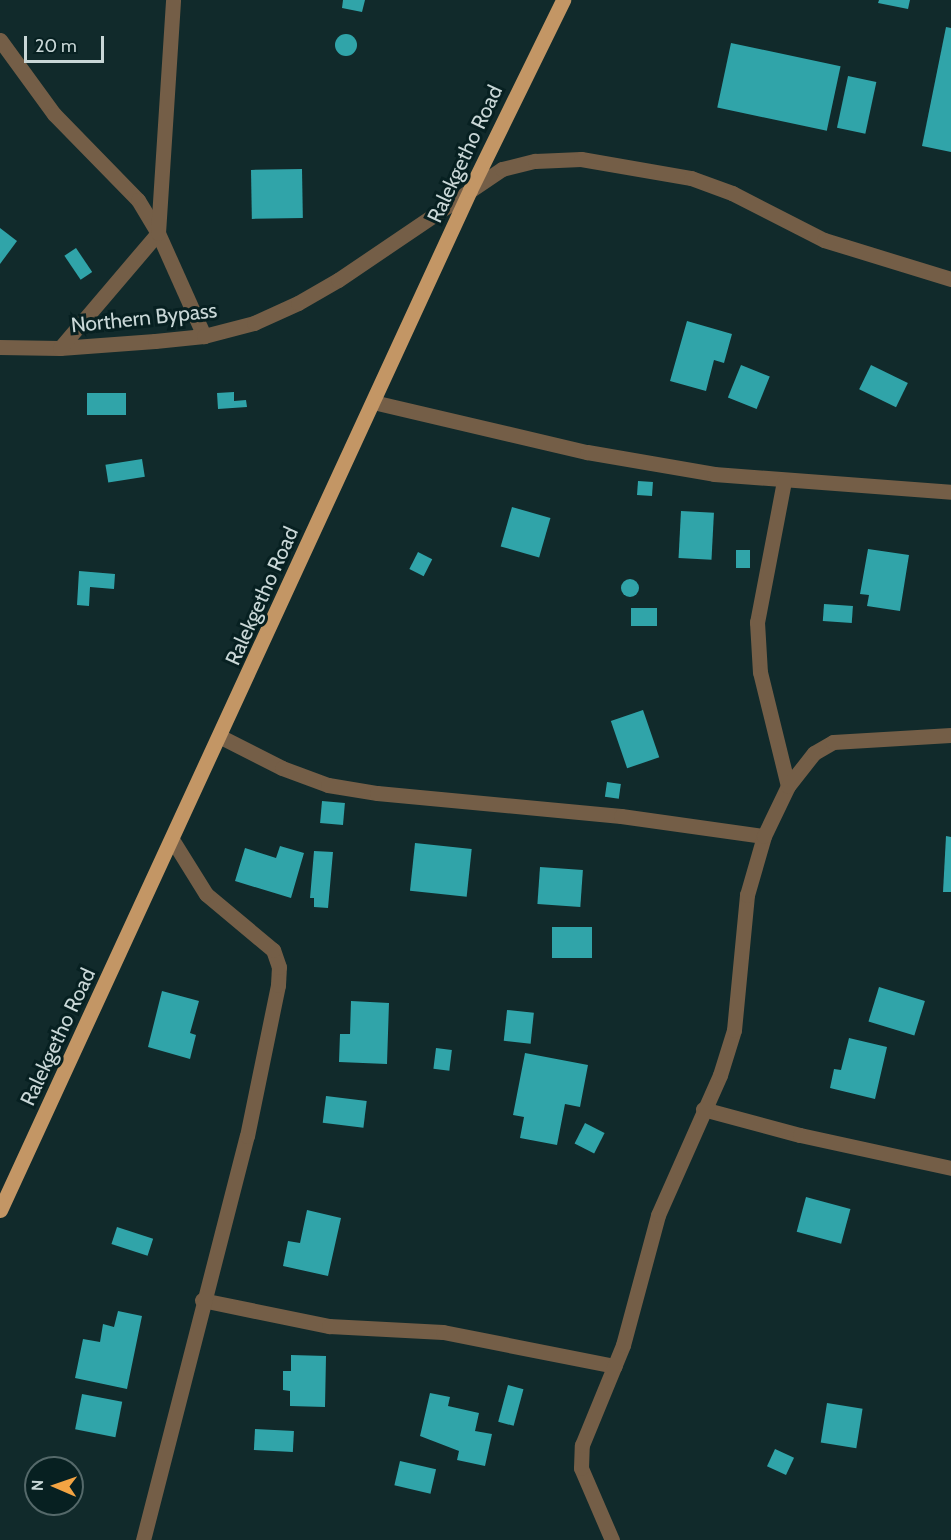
<!DOCTYPE html>
<style>
body{margin:0}
#map{position:relative;width:951px;height:1540px;overflow:hidden;background:#112a2b;font-family:Cabin,sans-serif}
div>[style]{position:absolute}
.building>*{inset:0;background:#30a4a9;transform-origin:0 0}
.round{border-radius:50%}
.minor>*{height:15px;margin:-7.5px;padding:0 7.5px;transform-origin:7.5px;border-radius:7.5px;background:#745e47}
.major>*{height:15px;margin:-7.5px;padding:0 7.5px;transform-origin:7.5px;border-radius:7.5px;background:#c39665}
span{translate:-50% -50%;white-space:nowrap;text-align:center;line-height:1.15;-webkit-text-stroke:6px #072021;paint-order:stroke}
.street-label{font-size:21px;color:#c9d7d7}
.north{position:absolute;left:24px;top:1456px;width:60px;height:60px;box-sizing:border-box;background:#072021;border:2px solid #55696a;border-radius:50%;rotate:272deg;font-size:16px;font-weight:700;line-height:24px;text-align:center;color:#c9d7d7}
.north::after{content:'';display:block;margin:auto;width:21px;height:27px;background:#f3a443;clip-path:polygon(50% 0,100% 100%,50% 72%,0 100%)}
.scale{position:absolute;left:24px;top:36px;width:80px;height:27px;box-sizing:border-box;border:3px solid #c9d7d7;border-top:0;padding-left:8px;font-size:18px;line-height:21px;white-space:nowrap;color:#c9d7d7;-webkit-text-stroke:4px #072021;paint-order:stroke}
</style>
<div id="map">
<div class="building">
<div style="clip-path:polygon(343px 0,365px 0,362px 12px,342px 8px)"></div>
<div style="clip-path:polygon(879px 0,910px 0,908px 9px,878px 3px)"></div>
<div style="clip-path:polygon(946px 27px,951px 28px,951px 152px,922px 146px)"></div>
<div class="round" style="left:335px;top:34px;width:22px;height:22px"></div>
<div style="left:731px;top:43px;width:112px;height:66px;rotate:12deg"></div>
<div style="left:848px;top:76px;width:29px;height:53px;rotate:12deg"></div>
<div style="left:302px;top:169px;width:49px;height:51px;rotate:89deg"></div>
<div style="clip-path:polygon(0 228px,17px 241px,0 264px)"></div>
<div style="left:76px;top:248px;width:29px;height:14px;rotate:56deg"></div>
<div style="clip-path:polygon(687px 321px,732px 334px,724px 363px,714px 360px,706px 391px,670px 381px)"></div>
<div style="left:741px;top:365px;width:31px;height:35px;rotate:22deg"></div>
<div style="left:871px;top:365px;width:41px;height:27px;rotate:26deg"></div>
<div style="clip-path:polygon(234px 392px,234px 401px,246px 400px,247px 407px,218px 409px,217px 393px)"></div>
<div style="left:126px;top:393px;width:22px;height:39px;rotate:90deg"></div>
<div style="left:142px;top:459px;width:18px;height:37px;rotate:81deg"></div>
<div style="left:638px;top:481px;width:15px;height:14px;rotate:4deg"></div>
<div style="left:512px;top:507px;width:40px;height:41px;rotate:16deg"></div>
<div style="left:681px;top:511px;width:33px;height:47px;rotate:3deg"></div>
<div style="clip-path:polygon(868px 549px,909px 555px,900px 611px,867px 606px,869px 595px,860px 594px)"></div>
<div style="left:736px;top:550px;width:14px;height:18px"></div>
<div style="left:418px;top:552px;width:16px;height:19px;rotate:27deg"></div>
<div style="clip-path:polygon(79px 571px,115px 574px,114px 589px,90px 587px,89px 606px,77px 605px)"></div>
<div class="round" style="left:621px;top:579px;width:18px;height:18px"></div>
<div style="left:824px;top:604px;width:29px;height:17px;rotate:4deg"></div>
<div style="left:631px;top:608px;width:26px;height:18px"></div>
<div style="left:643px;top:710px;width:50px;height:34px;rotate:71deg"></div>
<div style="left:607px;top:782px;width:14px;height:15px;rotate:8deg"></div>
<div style="left:322px;top:801px;width:23px;height:22px;rotate:5deg"></div>
<div style="clip-path:polygon(946px 836px,951px 837px,951px 892px,943px 892px)"></div>
<div style="left:415px;top:843px;width:57px;height:48px;rotate:6deg"></div>
<div style="clip-path:polygon(280px 846px,304px 853px,291px 898px,235px 881px,245px 848px,276px 858px)"></div>
<div style="clip-path:polygon(314px 851px,333px 852px,328px 908px,314px 907px,314px 898px,310px 898px)"></div>
<div style="left:540px;top:867px;width:43px;height:37px;rotate:4deg"></div>
<div style="left:552px;top:927px;width:40px;height:31px"></div>
<div style="left:879px;top:987px;width:48px;height:36px;rotate:17deg"></div>
<div style="clip-path:polygon(162px 991px,199px 1001px,190px 1033px,196px 1035px,190px 1059px,148px 1047px)"></div>
<div style="clip-path:polygon(351px 1001px,389px 1003px,387px 1064px,339px 1062px,340px 1034px,350px 1034px)"></div>
<div style="left:507px;top:1010px;width:27px;height:31px;rotate:6deg"></div>
<div style="clip-path:polygon(849px 1038px,887px 1047px,875px 1099px,830px 1088px,834px 1069px,841px 1070px)"></div>
<div style="left:436px;top:1048px;width:16px;height:21px;rotate:7deg"></div>
<div style="clip-path:polygon(525px 1053px,588px 1065px,580px 1107px,565px 1104px,557px 1145px,520px 1138px,524px 1117px,513px 1115px)"></div>
<div style="left:326px;top:1096px;width:41px;height:27px;rotate:7deg"></div>
<div style="left:585px;top:1123px;width:22px;height:23px;rotate:27deg"></div>
<div style="left:806px;top:1197px;width:46px;height:36px;rotate:15deg"></div>
<div style="clip-path:polygon(307px 1210px,341px 1218px,328px 1276px,283px 1266px,288px 1241px,300px 1243px)"></div>
<div style="left:117px;top:1227px;width:38px;height:18px;rotate:18deg"></div>
<div style="clip-path:polygon(118px 1311px,142px 1316px,127px 1389px,75px 1378px,83px 1339px,100px 1342px,103px 1324px,114px 1327px)"></div>
<div style="clip-path:polygon(291px 1355px,326px 1356px,325px 1407px,290px 1406px,290px 1391px,283px 1390px,283px 1371px,291px 1371px)"></div>
<div style="left:508px;top:1385px;width:16px;height:38px;rotate:15deg"></div>
<div style="clip-path:polygon(430px 1393px,450px 1397px,448px 1406px,479px 1413px,475px 1431px,492px 1434px,485px 1466px,457px 1460px,459px 1451px,420px 1436px)"></div>
<div style="left:82px;top:1394px;width:41px;height:36px;rotate:11deg"></div>
<div style="left:827px;top:1403px;width:36px;height:40px;rotate:9deg"></div>
<div style="left:255px;top:1429px;width:39px;height:21px;rotate:3deg"></div>
<div style="left:775px;top:1449px;width:21px;height:19px;rotate:25deg"></div>
<div style="left:400px;top:1461px;width:37px;height:25px;rotate:13deg"></div>
</div>
<div class="minor">
<div style="left:0;top:40px;width:92px;rotate:53.9deg"></div>
<div style="left:54px;top:114px;width:120px;rotate:45.7deg"></div>
<div style="left:138px;top:200px;width:39px;rotate:59deg"></div>
<div style="left:158px;top:233px;width:113px;rotate:65.9deg"></div>
<div style="left:0;top:347px;width:60px;rotate:1deg"></div>
<div style="left:60px;top:348px;width:95px;rotate:-4.2deg"></div>
<div style="left:155px;top:341px;width:49px;rotate:-5.8deg"></div>
<div style="left:204px;top:336px;width:52px;rotate:-14.6deg"></div>
<div style="left:254px;top:323px;width:48px;rotate:-24.4deg"></div>
<div style="left:298px;top:303px;width:46px;rotate:-29.9deg"></div>
<div style="left:338px;top:280px;width:198px;rotate:-34.1deg"></div>
<div style="left:502px;top:169px;width:34px;rotate:-14deg"></div>
<div style="left:535px;top:161px;width:46px;rotate:-2.5deg"></div>
<div style="left:581px;top:159px;width:112px;rotate:9.8deg"></div>
<div style="left:691px;top:178px;width:44px;rotate:20.1deg"></div>
<div style="left:732px;top:193px;width:103px;rotate:27.1deg"></div>
<div style="left:824px;top:240px;width:133px;rotate:17.1deg"></div>
<div style="left:60px;top:348px;width:151px;rotate:-49.6deg"></div>
<div style="left:158px;top:233px;width:233px;rotate:-86.3deg"></div>
<div style="left:373px;top:402px;width:220px;rotate:13.2deg"></div>
<div style="left:587px;top:452px;width:129px;rotate:9.8deg"></div>
<div style="left:714px;top:474px;width:238px;rotate:4.3deg"></div>
<div style="left:784px;top:481px;width:144px;rotate:100.8deg"></div>
<div style="left:757px;top:622px;width:50px;rotate:86.6deg"></div>
<div style="left:760px;top:672px;width:117px;rotate:76.2deg"></div>
<div style="left:221px;top:737px;width:68px;rotate:26.9deg"></div>
<div style="left:282px;top:768px;width:49px;rotate:20.3deg"></div>
<div style="left:328px;top:785px;width:50px;rotate:9.3deg"></div>
<div style="left:377px;top:793px;width:245px;rotate:5.4deg"></div>
<div style="left:621px;top:816px;width:144px;rotate:8deg"></div>
<div style="left:703px;top:1109px;width:100px;rotate:15deg"></div>
<div style="left:800px;top:1135px;width:155px;rotate:12.3deg"></div>
<div style="left:202px;top:1300px;width:130px;rotate:11.6deg"></div>
<div style="left:329px;top:1326px;width:114px;rotate:3deg"></div>
<div style="left:443px;top:1332px;width:175px;rotate:11.2deg"></div>
<div style="left:143px;top:1540px;width:417px;rotate:-75.6deg"></div>
<div style="left:247px;top:1136px;width:154px;rotate:-78.4deg"></div>
<div style="left:278px;top:985px;width:18px;rotate:-87deg"></div>
<div style="left:279px;top:967px;width:18px;rotate:-109deg"></div>
<div style="left:273px;top:950px;width:87px;rotate:-140.1deg"></div>
<div style="left:206px;top:894px;width:62px;rotate:-121.9deg"></div>
<div style="left:612px;top:1540px;width:78px;rotate:-113.3deg"></div>
<div style="left:581px;top:1468px;width:23px;rotate:-88deg"></div>
<div style="left:582px;top:1445px;width:108px;rotate:-67.7deg"></div>
<div style="left:623px;top:1345px;width:135px;rotate:-74.9deg"></div>
<div style="left:658px;top:1215px;width:153px;rotate:-66.1deg"></div>
<div style="left:720px;top:1075px;width:47px;rotate:-72.7deg"></div>
<div style="left:734px;top:1030px;width:136px;rotate:-84.5deg"></div>
<div style="left:747px;top:895px;width:61px;rotate:-73.9deg"></div>
<div style="left:764px;top:836px;width:55px;rotate:-64.4deg"></div>
<div style="left:788px;top:786px;width:42px;rotate:-51.8deg"></div>
<div style="left:814px;top:753px;width:22px;rotate:-30deg"></div>
<div style="left:833px;top:742px;width:118px;rotate:-3.4deg"></div>
</div>
<div class="major">
<div style="left:0;top:1210px;width:1123px;rotate:-65.26deg"></div>
<div style="left:470px;top:190px;width:212px;rotate:-63.9deg"></div>
</div>
<div class="street-label">
<span style="left:465px;top:154px;rotate:-65deg">Ralekgetho Road</span>
<span style="left:144px;top:318px;rotate:-6deg">Northern Bypass</span>
<span style="left:262px;top:596px;rotate:-66deg">Ralekgetho Road</span>
<span style="left:58px;top:1037px;rotate:-65deg">Ralekgetho Road</span>
</div>
<div class="north">N</div>
<div class="scale">20 m</div>
</div>
